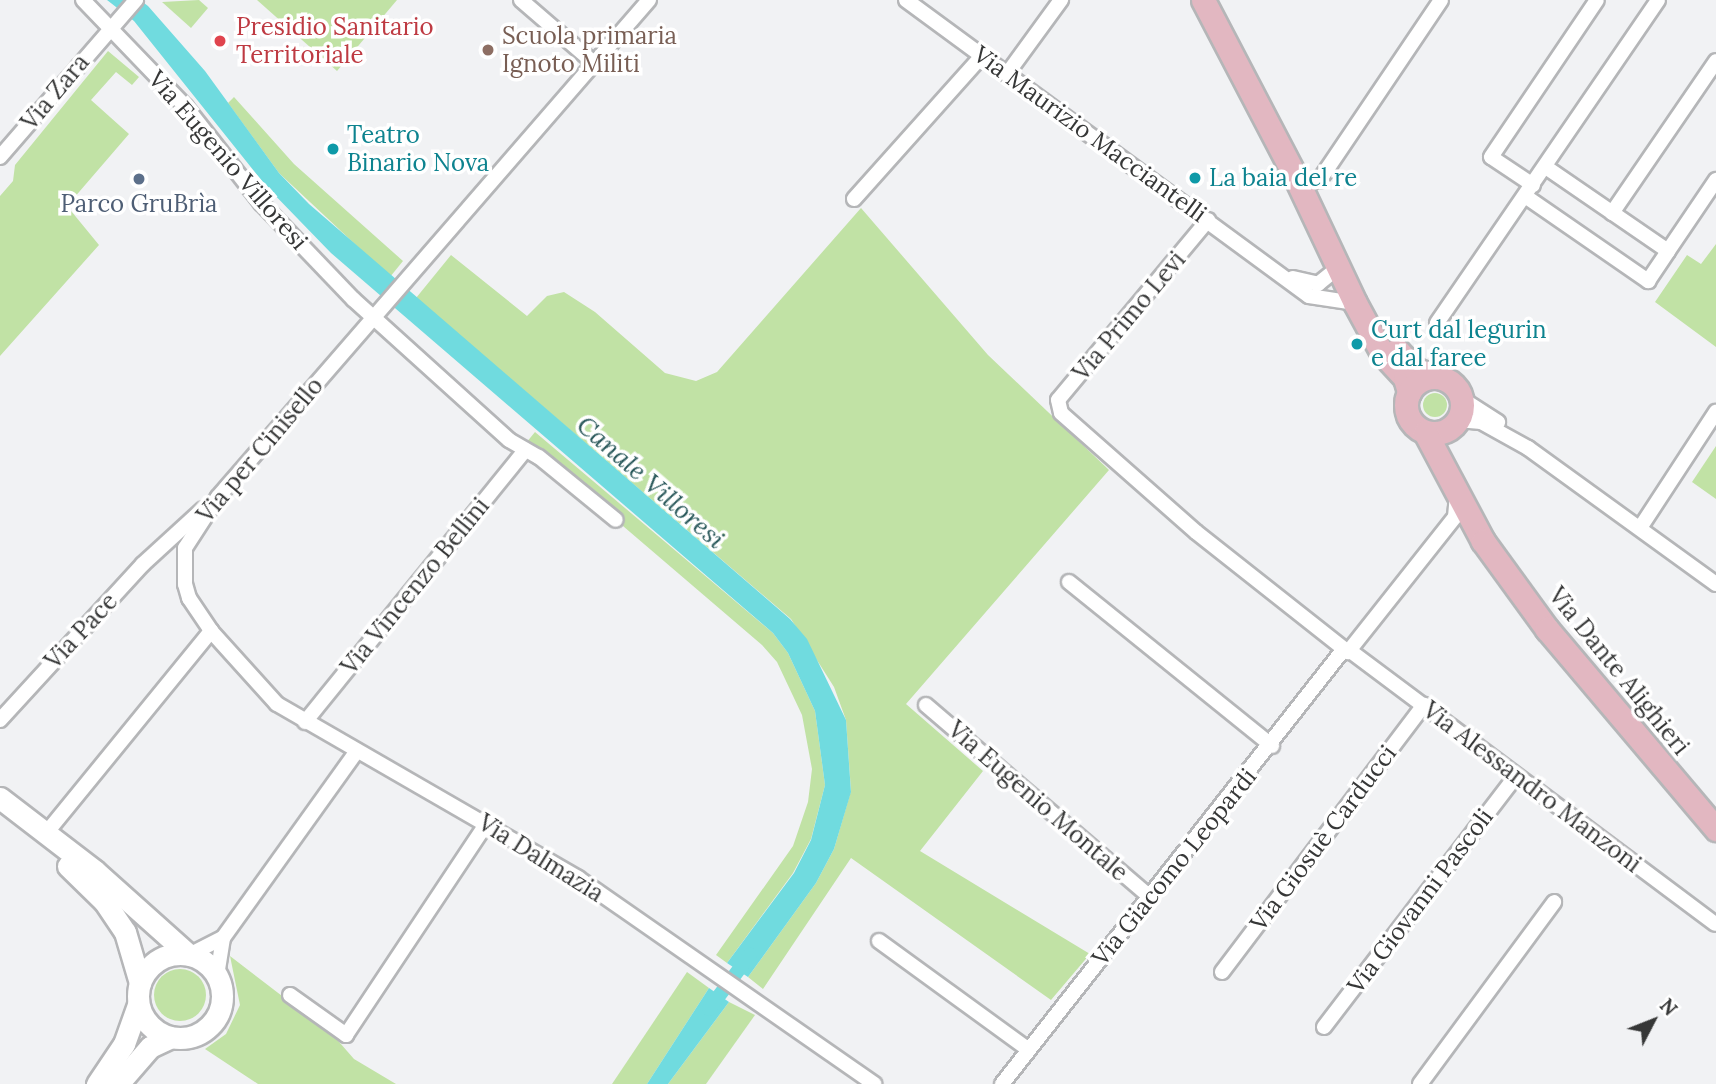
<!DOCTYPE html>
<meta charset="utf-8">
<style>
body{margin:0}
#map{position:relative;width:1716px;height:1084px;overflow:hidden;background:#f1f2f4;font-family:Lora,serif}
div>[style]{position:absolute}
.green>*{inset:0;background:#c1e2a5}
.round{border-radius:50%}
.water>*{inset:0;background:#70dbdf}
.canal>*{height:14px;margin:-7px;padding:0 7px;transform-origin:7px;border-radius:7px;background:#70dbdf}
.roads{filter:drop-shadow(2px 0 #b5b6b8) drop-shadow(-2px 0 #b5b6b8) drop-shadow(0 2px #b5b6b8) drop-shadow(0 -2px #b5b6b8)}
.street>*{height:14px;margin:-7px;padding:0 7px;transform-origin:7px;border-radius:7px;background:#fff}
.secondary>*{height:21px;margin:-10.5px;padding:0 10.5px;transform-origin:10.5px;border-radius:10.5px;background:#fff}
.secondary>.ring{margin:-10.5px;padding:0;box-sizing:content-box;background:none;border:21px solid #fff;border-radius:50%}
.primary>*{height:23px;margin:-11.5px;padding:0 11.5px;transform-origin:11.5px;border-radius:11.5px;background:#e2b7c1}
.primary>.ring{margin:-11.5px;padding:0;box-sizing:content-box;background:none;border:23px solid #e2b7c1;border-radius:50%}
.dots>*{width:19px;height:19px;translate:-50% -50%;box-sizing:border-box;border:4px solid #fff;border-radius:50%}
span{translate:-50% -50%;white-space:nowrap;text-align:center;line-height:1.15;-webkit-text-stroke:7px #fff;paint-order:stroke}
.health-label{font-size:24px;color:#be3a42}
.left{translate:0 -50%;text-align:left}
.education-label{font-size:24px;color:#785e54}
.street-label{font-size:24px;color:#363737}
.culture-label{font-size:24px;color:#0d838f}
.service-label{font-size:24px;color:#4e5e75}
.water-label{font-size:26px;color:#29585a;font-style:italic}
.north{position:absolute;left:1618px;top:986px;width:70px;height:70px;-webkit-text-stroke:5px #fff;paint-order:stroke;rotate:48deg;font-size:19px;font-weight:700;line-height:28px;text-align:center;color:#363737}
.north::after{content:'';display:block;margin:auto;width:24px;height:32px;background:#363737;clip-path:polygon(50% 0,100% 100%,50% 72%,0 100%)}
</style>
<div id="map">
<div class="green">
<div style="clip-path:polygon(199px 0,208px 8px,191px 28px,162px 2px)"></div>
<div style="clip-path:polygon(257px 0,397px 0,337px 71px)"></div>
<div style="clip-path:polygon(108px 51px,139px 77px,132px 85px,116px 72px,91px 100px,129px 134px,67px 206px,99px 245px,0 356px,0 196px,13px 181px,15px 165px)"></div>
<div style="clip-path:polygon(234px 97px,294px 164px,403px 261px,390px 277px,279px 173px,228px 103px)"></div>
<div style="clip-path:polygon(861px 208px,988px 355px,1109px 470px,906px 704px,983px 771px,920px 851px,1090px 954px,1051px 1000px,851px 858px,763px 989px,748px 977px,816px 883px,834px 849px,851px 791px,846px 720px,834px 687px,791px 619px,416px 298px,451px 255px,527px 316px,547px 296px,564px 292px,595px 312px,665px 373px,696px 381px,717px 372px)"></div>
<div style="clip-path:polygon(1716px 244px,1716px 347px,1655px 302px,1687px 255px,1701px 264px)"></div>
<div class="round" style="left:1423px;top:393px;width:24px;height:24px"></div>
<div style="clip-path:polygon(535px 432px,773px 633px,788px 653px,815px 711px,825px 785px,811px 839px,793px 873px,727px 963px,716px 955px,793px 846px,808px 802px,812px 769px,802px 715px,777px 662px,762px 645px,526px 443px)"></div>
<div style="clip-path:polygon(1716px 446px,1716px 499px,1692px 482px)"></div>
<div style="clip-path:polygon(230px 956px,333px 1035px,354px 1059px,396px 1084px,258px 1084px,205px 1049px,226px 1034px,240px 1005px)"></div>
<div class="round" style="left:154px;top:969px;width:52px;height:52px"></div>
<div style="clip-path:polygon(687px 972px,709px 988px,647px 1084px,612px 1084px)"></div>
<div style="clip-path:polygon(729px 1002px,755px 1015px,706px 1084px,668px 1084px)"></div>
</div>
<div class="water">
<div style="clip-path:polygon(107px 0,140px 0,148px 6px,205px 71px,279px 173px,309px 204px,790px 619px,807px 639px,846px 720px,851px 792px,834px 849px,816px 883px,748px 977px,727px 963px,794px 873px,811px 840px,825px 785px,815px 711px,788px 653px,773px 633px,331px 253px,266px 186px,134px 21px)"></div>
<div style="clip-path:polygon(709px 988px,729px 1002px,668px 1084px,647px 1084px)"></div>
</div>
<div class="canal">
<div style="left:709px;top:1009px;width:68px;rotate:-52.8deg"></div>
</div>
<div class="roads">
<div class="street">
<div style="left:83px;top:0;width:149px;rotate:46.1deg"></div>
<div style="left:186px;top:107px;width:122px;rotate:52deg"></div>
<div style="left:261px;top:203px;width:133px;rotate:46.2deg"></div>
<div style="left:353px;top:299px;width:210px;rotate:42.1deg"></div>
<div style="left:509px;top:440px;width:34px;rotate:30deg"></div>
<div style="left:539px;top:457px;width:99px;rotate:39.3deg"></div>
<div style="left:521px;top:0;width:96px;rotate:40.8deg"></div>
<div style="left:649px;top:0;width:658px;rotate:130.93deg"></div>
<div style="left:218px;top:497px;width:61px;rotate:122.9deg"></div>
<div style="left:185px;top:548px;width:36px;rotate:90deg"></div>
<div style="left:185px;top:584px;width:15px;rotate:74deg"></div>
<div style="left:189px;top:598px;width:40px;rotate:56deg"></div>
<div style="left:211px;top:631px;width:98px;rotate:47.9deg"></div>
<div style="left:277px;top:704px;width:348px;rotate:30deg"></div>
<div style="left:578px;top:878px;width:361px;rotate:34.8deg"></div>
<div style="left:906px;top:0;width:500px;rotate:36.3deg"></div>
<div style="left:1309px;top:296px;width:47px;rotate:8.7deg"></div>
<div style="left:1007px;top:74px;width:92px;rotate:-53.9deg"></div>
<div style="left:0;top:157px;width:208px;rotate:-49.1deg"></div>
<div style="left:1319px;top:181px;width:218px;rotate:-56deg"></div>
<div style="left:1533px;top:185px;width:50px;rotate:-146.3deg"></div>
<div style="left:1491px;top:157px;width:189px;rotate:-56deg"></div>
<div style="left:1525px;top:196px;width:150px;rotate:34.6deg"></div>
<div style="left:1648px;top:281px;width:36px;rotate:-56deg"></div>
<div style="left:1668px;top:251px;width:148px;rotate:-145.5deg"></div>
<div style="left:854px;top:199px;width:192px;rotate:-48.2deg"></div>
<div style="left:1612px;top:213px;width:184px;rotate:-55.6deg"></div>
<div style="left:1208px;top:220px;width:234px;rotate:129.8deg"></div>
<div style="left:1058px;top:400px;width:13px;rotate:77deg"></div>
<div style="left:1061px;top:413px;width:180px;rotate:41.4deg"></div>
<div style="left:1196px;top:532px;width:194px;rotate:38.3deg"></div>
<div style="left:1348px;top:652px;width:172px;rotate:-51.6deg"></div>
<div style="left:1455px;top:517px;width:21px;rotate:-85deg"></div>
<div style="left:1668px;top:251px;width:86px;rotate:-55.9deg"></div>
<div style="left:1293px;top:278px;width:26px;rotate:13deg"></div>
<div style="left:1318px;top:284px;width:26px;rotate:-39deg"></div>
<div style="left:1437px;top:323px;width:391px;rotate:-55.6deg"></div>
<div style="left:1462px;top:399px;width:43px;rotate:32.6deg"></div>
<div style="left:1458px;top:420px;width:23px;rotate:5deg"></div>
<div style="left:1481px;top:422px;width:54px;rotate:29deg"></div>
<div style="left:1528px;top:448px;width:232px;rotate:35.9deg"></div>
<div style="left:1640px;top:528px;width:139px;rotate:-56.8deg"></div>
<div style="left:1069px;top:582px;width:261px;rotate:38.9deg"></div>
<div style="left:1349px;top:650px;width:457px;rotate:36.8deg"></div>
<div style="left:926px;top:705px;width:295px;rotate:40.6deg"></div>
<div style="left:0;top:720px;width:212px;rotate:-47.5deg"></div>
<div style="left:143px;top:564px;width:81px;rotate:-42.5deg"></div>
<div style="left:305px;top:722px;width:350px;rotate:-51deg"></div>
<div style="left:52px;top:826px;width:252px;rotate:-50.8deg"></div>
<div style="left:879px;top:941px;width:185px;rotate:36deg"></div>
<div style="left:189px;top:955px;width:38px;rotate:-27deg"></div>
<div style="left:1222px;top:972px;width:335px;rotate:-52.9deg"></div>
<div style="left:217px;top:976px;width:38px;rotate:-81deg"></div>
<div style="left:223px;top:938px;width:229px;rotate:-54.4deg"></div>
<div style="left:290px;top:995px;width:69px;rotate:35.5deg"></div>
<div style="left:346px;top:1035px;width:255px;rotate:-56.4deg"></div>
<div style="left:1324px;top:1027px;width:316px;rotate:-52.6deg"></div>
<div style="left:1002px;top:1084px;width:553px;rotate:-51.83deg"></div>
<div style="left:1420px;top:1084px;width:226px;rotate:-53.6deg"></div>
</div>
<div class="secondary">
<div style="left:0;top:798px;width:120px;rotate:37.5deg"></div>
<div style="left:95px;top:871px;width:126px;rotate:41.8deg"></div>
<div style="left:68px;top:866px;width:50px;rotate:44.2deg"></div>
<div style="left:104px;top:901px;width:37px;rotate:56deg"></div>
<div style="left:125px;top:932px;width:53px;rotate:73.6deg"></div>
<div class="ring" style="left:138px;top:954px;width:63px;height:63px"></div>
<div style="left:97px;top:1084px;width:48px;rotate:-56deg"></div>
<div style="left:124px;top:1044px;width:41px;rotate:-70.3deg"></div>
<div style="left:118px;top:1084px;width:49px;rotate:-49.1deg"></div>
<div style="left:150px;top:1047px;width:23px;rotate:-25deg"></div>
</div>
<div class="primary">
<div style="left:1203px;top:0;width:199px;rotate:62.4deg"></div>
<div style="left:1295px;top:176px;width:140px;rotate:64.7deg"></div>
<div style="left:1355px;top:303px;width:57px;rotate:61.6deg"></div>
<div style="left:1382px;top:353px;width:34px;rotate:47deg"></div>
<div style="left:1405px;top:378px;width:15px;rotate:74deg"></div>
<div style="left:1397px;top:350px;width:26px;rotate:47deg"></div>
<div style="left:1415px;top:369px;width:17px;rotate:24deg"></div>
<div class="ring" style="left:1406px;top:377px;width:33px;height:33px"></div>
<div style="left:1425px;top:432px;width:123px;rotate:62deg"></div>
<div style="left:1483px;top:541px;width:109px;rotate:54deg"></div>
<div style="left:1547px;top:629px;width:262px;rotate:49.8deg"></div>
</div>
</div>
<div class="dots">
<div style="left:220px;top:41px;background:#e0444e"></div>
<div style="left:488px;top:50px;background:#8d6e63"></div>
<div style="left:333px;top:149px;background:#0f9aa8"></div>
<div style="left:1195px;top:178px;background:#0f9aa8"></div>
<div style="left:139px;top:179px;background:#5c6f8a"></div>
<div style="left:1357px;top:344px;background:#0f9aa8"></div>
</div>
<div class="health-label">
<span class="left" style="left:236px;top:41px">Presidio Sanitario<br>Territoriale</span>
</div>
<div class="education-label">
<span class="left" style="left:502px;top:50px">Scuola primaria<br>Ignoto Militi</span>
</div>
<div class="street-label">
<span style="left:55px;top:92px;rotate:-50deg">Via Zara</span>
<span style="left:1090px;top:134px;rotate:36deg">Via Maurizio Macciantelli</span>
<span style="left:228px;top:160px;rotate:49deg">Via Eugenio Villoresi</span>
<span style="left:1129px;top:316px;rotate:-50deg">Via Primo Levi</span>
<span style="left:260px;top:450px;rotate:-50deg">Via per Cinisello</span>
<span style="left:415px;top:586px;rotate:-51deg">Via Vincenzo Bellini</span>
<span style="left:81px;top:631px;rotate:-47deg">Via Pace</span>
<span style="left:1619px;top:671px;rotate:51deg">Via Dante Alighieri</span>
<span style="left:1532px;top:787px;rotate:37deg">Via Alessandro Manzoni</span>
<span style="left:1038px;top:801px;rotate:41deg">Via Eugenio Montale</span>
<span style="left:1323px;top:838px;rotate:-53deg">Via Giosuè Carducci</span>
<span style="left:541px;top:858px;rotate:32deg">Via Dalmazia</span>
<span style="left:1174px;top:867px;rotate:-51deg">Via Giacomo Leopardi</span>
<span style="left:1420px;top:901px;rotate:-53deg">Via Giovanni Pascoli</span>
</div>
<div class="culture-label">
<span class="left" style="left:347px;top:149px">Teatro<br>Binario Nova</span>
<span class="left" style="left:1209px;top:178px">La baia del re</span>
<span class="left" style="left:1371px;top:344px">Curt dal legurin<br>e dal faree</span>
</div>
<div class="service-label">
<span style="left:139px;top:204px">Parco GruBrìa</span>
</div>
<div class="water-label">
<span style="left:651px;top:482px;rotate:41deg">Canale Villoresi</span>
</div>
<div class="north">N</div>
</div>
